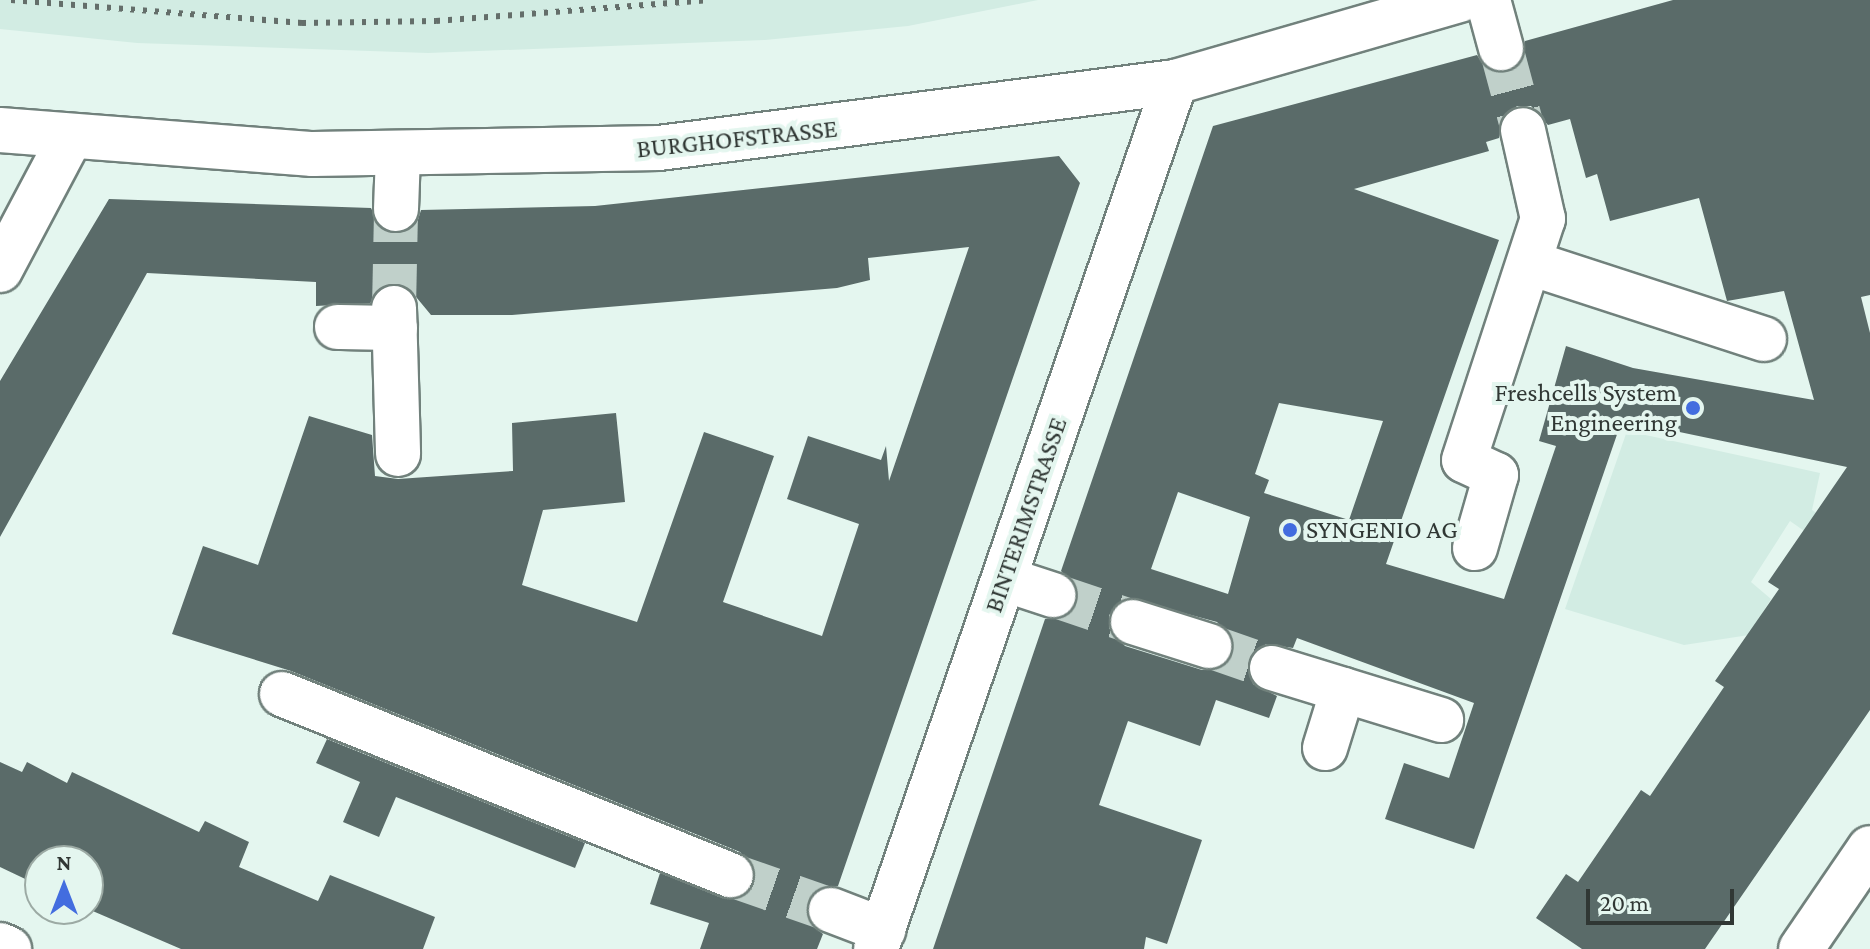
<!DOCTYPE html>
<style>
body{margin:0}
#map{position:relative;width:1870px;height:949px;overflow:hidden;background:#e4f6ef;font-family:"Crimson Pro",serif}
div>[style]{position:absolute}
.built>*{inset:0;background:#d2ece3}
.building>*{inset:0;background:#5a6b69}
.minor-tunnel>*{height:44px;margin-top:-22px;transform-origin:0;background:repeating-linear-gradient(90deg,#c0d0ca 0 44px,transparent 0 66px)}
.roads{filter:drop-shadow(2px 0 #71817c) drop-shadow(-2px 0 #71817c) drop-shadow(0 2px #71817c) drop-shadow(0 -2px #71817c)}
.minor>*{height:44px;margin:-22px;padding:0 22px;transform-origin:22px;border-radius:22px;background:#fff}
.rail>*{height:6px;margin-top:-3px;transform-origin:0;background:repeating-linear-gradient(90deg,#646e6a 0 4px,transparent 0 12px)}
.dots>*{width:22px;height:22px;translate:-50% -50%;box-sizing:border-box;border:4px solid #e4f6ef;border-radius:50%}
span{translate:-50% -50%;white-space:nowrap;text-align:center;line-height:1.15;-webkit-text-stroke:8px #e4f6ef;paint-order:stroke}
.street-label{font-size:26px;color:#303734}
.poi-label{font-size:26px;color:#303734}
.right{translate:-100% -50%;text-align:right}
.left{translate:0 -50%;text-align:left}
.north{position:absolute;left:24px;top:845px;width:80px;height:80px;box-sizing:border-box;background:#e4f6ef;border:2px solid #9caaa4;border-radius:50%;rotate:0deg;font-size:22px;font-weight:700;line-height:32px;text-align:center;color:#303734}
.north::after{content:'';display:block;margin:auto;width:28px;height:36px;background:#436ddf;clip-path:polygon(50% 0,100% 100%,50% 72%,0 100%)}
.scale{position:absolute;left:1586px;top:889px;width:148px;height:36px;box-sizing:border-box;border:4px solid #303734;border-top:0;padding-left:10px;font-size:24px;line-height:28px;white-space:nowrap;color:#303734;-webkit-text-stroke:6px #e4f6ef;paint-order:stroke}
</style>
<div id="map">
<div class="built">
<div style="clip-path:polygon(0 0,1038px 0,908px 26px,765px 40px,428px 53px,137px 43px,0 29px)"></div>
<div style="clip-path:polygon(1627px 431px,1820px 473px,1812px 510px,1870px 549px,1870px 577px,1790px 521px,1751px 582px,1771px 599px,1749px 635px,1684px 645px,1565px 609px)"></div>
</div>
<div class="building">
<div style="clip-path:polygon(evenodd,1673px 0,1870px 0,1870px 295px,1861px 297px,1870px 333px,1870px 710px,1705px 949px,1582px 949px,1536px 918px,1566px 874px,1578px 882px,1641px 790px,1650px 796px,1724px 687px,1715px 681px,1779px 589px,1768px 582px,1847px 467px,1622px 420px,1474px 849px,1385px 819px,1404px 763px,1449px 778px,1474px 703px,1297px 638px,1293px 648px,1266px 644px,1248px 660px,1253px 684px,1277px 696px,1269px 718px,1216px 700px,1200px 746px,1128px 721px,1099px 805px,1202px 840px,1167px 944px,1146px 937px,1144px 949px,933px 949px,1045px 619px,1059px 619px,1076px 603px,1077px 589px,1061px 571px,1213px 126px,1477px 55px,1484px 66px,1507px 72px,1519px 65px,1525px 41px,1673px 0,1517px 106px,1531px 106px,1548px 125px,1570px 119px,1586px 178px,1597px 174px,1610px 221px,1699px 198px,1727px 301px,1784px 291px,1814px 400px,1633px 368px,1566px 346px,1539px 441px,1556px 446px,1504px 599px,1386px 564px,1499px 240px,1354px 189px,1489px 151px,1486px 142px,1499px 138px,1499px 122px,1517px 106px,1673px 0,1279px 403px,1383px 421px,1349px 520px,1264px 493px,1269px 480px,1255px 474px,1279px 403px,1673px 0,1178px 492px,1250px 517px,1228px 594px,1151px 569px,1178px 492px,1673px 0,1128px 598px,1217px 622px,1233px 640px,1232px 654px,1215px 670px,1202px 670px,1125px 646px,1109px 628px,1109px 615px,1128px 598px)"></div>
<div style="clip-path:polygon(1059px 156px,1080px 183px,838px 886px,816px 890px,807px 902px,811px 925px,823px 934px,817px 949px,700px 949px,709px 923px,650px 904px,660px 873px,722px 898px,746px 895px,756px 872px,740px 852px,291px 671px,172px 634px,203px 546px,258px 565px,309px 416px,372px 435px,375px 476px,398px 479px,513px 471px,512px 423px,616px 413px,625px 502px,543px 510px,522px 585px,637px 622px,704px 432px,774px 456px,723px 602px,822px 636px,859px 524px,787px 499px,808px 436px,881px 460px,886px 446px,889px 481px,969px 247px,868px 258px,870px 280px,837px 288px,512px 315px,431px 315px,407px 286px,394px 283px,370px 303px,316px 306px,316px 282px,147px 273px,0 537px,0 381px,109px 199px,371px 208px,382px 230px,396px 234px,417px 223px,421px 210px,595px 206px)"></div>
<div style="clip-path:polygon(327px 739px,585px 843px,575px 868px,396px 797px,379px 837px,343px 822px,360px 782px,316px 763px)"></div>
<div style="clip-path:polygon(0 762px,22px 772px,27px 762px,67px 783px,72px 772px,199px 832px,205px 821px,249px 842px,239px 867px,318px 901px,330px 875px,435px 917px,423px 949px,181px 949px,88px 909px,88px 861px,40px 861px,40px 886px,0 867px)"></div>
</div>
<div class="minor-tunnel">
<div style="left:1501px;top:48px;width:85px;rotate:75deg"></div>
<div style="left:394px;top:308px;width:99px;rotate:-88.8deg"></div>
<div style="left:1053px;top:595px;width:84px;rotate:18.6deg"></div>
<div style="left:1209px;top:646px;width:67px;rotate:19.2deg"></div>
<div style="left:731px;top:875px;width:106px;rotate:19.3deg"></div>
</div>
<div class="roads">
<div class="minor">
<div style="left:1488px;top:0;width:50px;rotate:74.8deg"></div>
<div style="left:0;top:130px;width:314px;rotate:4.4deg"></div>
<div style="left:313px;top:154px;width:346px;rotate:-1deg"></div>
<div style="left:659px;top:148px;width:520px;rotate:-7.29deg"></div>
<div style="left:1175px;top:82px;width:297px;rotate:-16.1deg"></div>
<div style="left:396px;top:209px;width:55px;rotate:-87.9deg"></div>
<div style="left:1530px;top:263px;width:246px;rotate:18deg"></div>
<div style="left:0;top:270px;width:149px;rotate:-62.1deg"></div>
<div style="left:394px;top:308px;width:146px;rotate:88.4deg"></div>
<div style="left:337px;top:327px;width:58px;rotate:1deg"></div>
<div style="left:1475px;top:548px;width:76px;rotate:-74deg"></div>
<div style="left:1496px;top:475px;width:35px;rotate:-155deg"></div>
<div style="left:1464px;top:460px;width:254px;rotate:-71.9deg"></div>
<div style="left:1543px;top:219px;width:91px;rotate:-102.7deg"></div>
<div style="left:1004px;top:579px;width:52px;rotate:18.1deg"></div>
<div style="left:1133px;top:622px;width:80px;rotate:17.5deg"></div>
<div style="left:1272px;top:668px;width:177px;rotate:17.1deg"></div>
<div style="left:282px;top:694px;width:484px;rotate:22deg"></div>
<div style="left:1325px;top:748px;width:61px;rotate:-72.8deg"></div>
<div style="left:831px;top:910px;width:56px;rotate:21deg"></div>
<div style="left:0;top:945px;width:10px;rotate:24deg"></div>
<div style="left:876px;top:949px;width:917px;rotate:-70.97deg"></div>
<div style="left:1801px;top:949px;width:122px;rotate:-55.7deg"></div>
</div>
</div>
<div class="rail">
<div style="left:11px;top:0;width:292px;rotate:4.5deg"></div>
<div style="left:302px;top:23px;width:134px;rotate:-0.9deg"></div>
<div style="left:436px;top:21px;width:275px;rotate:-4.4deg"></div>
</div>
<div class="dots">
<div style="left:1693px;top:408px;background:#436ddf"></div>
<div style="left:1290px;top:530px;background:#436ddf"></div>
</div>
<div class="street-label">
<span style="left:737px;top:139px;rotate:-6deg">BURGHOFSTRASSE</span>
<span style="left:1026px;top:515px;rotate:-71deg">BINTERIMSTRASSE</span>
</div>
<div class="poi-label">
<span class="right" style="left:1677px;top:408px">Freshcells System<br>Engineering</span>
<span class="left" style="left:1306px;top:530px">SYNGENIO AG</span>
</div>
<div class="north">N</div>
<div class="scale">20 m</div>
</div>
